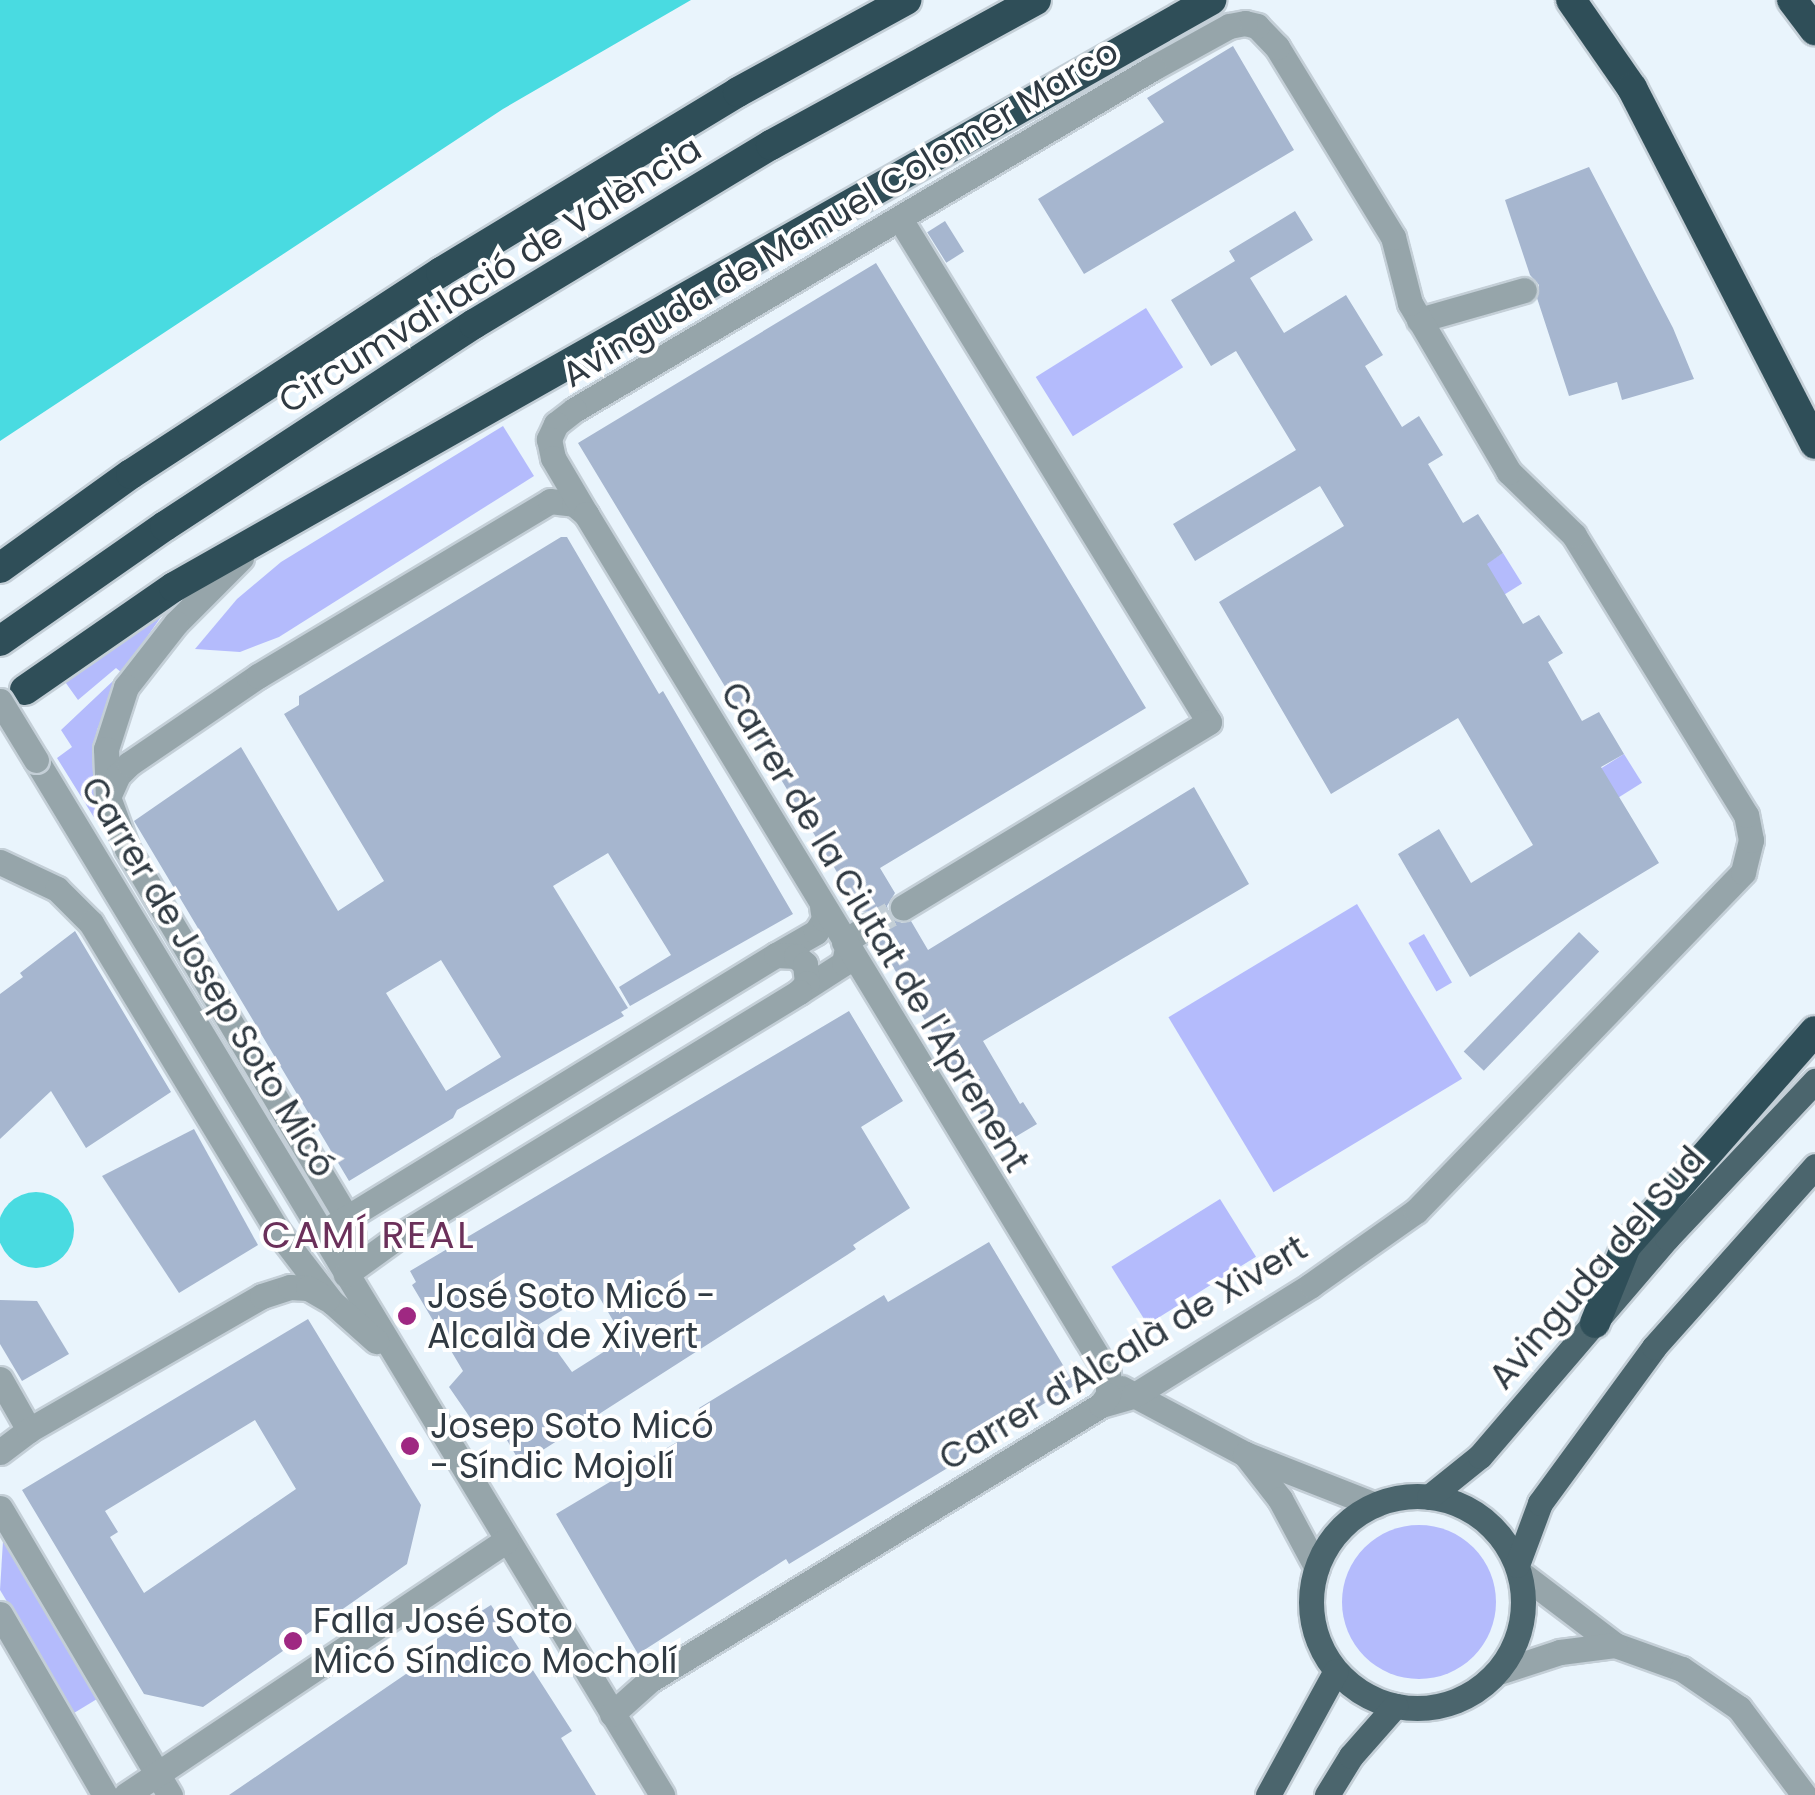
<!DOCTYPE html>
<meta charset="utf-8">
<style>
body{margin:0}
#map{position:relative;width:1815px;height:1795px;overflow:hidden;background:#e9f4fc;font-family:Poppins,sans-serif}
div>[style]{position:absolute}
.green>*{inset:0;background:#b4bbfc;transform-origin:0 0}
.round{border-radius:50%}
.water>*{inset:0;background:#49dbe1}
.building>*{inset:0;background:#a6b6cf;transform-origin:0 0}
.minor-tunnel>*{height:25px;margin-top:-12.5px;transform-origin:0;background:repeating-linear-gradient(90deg,#c4cfd7 0 25px,transparent 0 37px)}
.roads{filter:drop-shadow(2px 0 #c4cfd7) drop-shadow(-2px 0 #c4cfd7) drop-shadow(0 2px #c4cfd7) drop-shadow(0 -2px #c4cfd7)}
.minor>*{height:25px;margin:-12.5px;padding:0 12.5px;transform-origin:12.5px;border-radius:12.5px;background:#96a5aa}
.major>*{height:25px;margin:-12.5px;padding:0 12.5px;transform-origin:12.5px;border-radius:12.5px;background:#4b656d}
.major>.ring{margin:-12.5px;padding:0;box-sizing:content-box;background:none;border:25px solid #4b656d;border-radius:50%}
.highway>*{height:30px;margin:-15px;padding:0 15px;transform-origin:15px;border-radius:15px;background:#2f4e58}
.bridges{filter:drop-shadow(2px 0 #c4cfd7) drop-shadow(-2px 0 #c4cfd7) drop-shadow(0 2px #c4cfd7) drop-shadow(0 -2px #c4cfd7)}
.minor-bridge>*{height:25px;margin:-12.5px;padding:0 12.5px;transform-origin:12.5px;border-radius:12.5px;background:#96a5aa}
.dots>*{width:28px;height:28px;translate:-50% -50%;box-sizing:border-box;border:5px solid #fff;border-radius:50%}
span{translate:-50% -50%;white-space:nowrap;text-align:center;line-height:1.15;-webkit-text-stroke:8px #fff;paint-order:stroke}
.street-label{font-size:35px;color:#303a42}
.poi-label{font-size:35px;color:#303a42}
.left{translate:0 -50%;text-align:left}
.neighbourhood-label{font-size:38px;color:#6b305a;letter-spacing:2.5px}
</style>
<div id="map">
<div class="green">
<div style="left:1146px;top:308px;width:70px;height:130px;rotate:58deg"></div>
<div style="clip-path:polygon(503px 426px,534px 476px,279px 637px,240px 652px,195px 649px,237px 599px,281px 562px)"></div>
<div style="left:1503px;top:553px;width:36px;height:94px;rotate:58deg"></div>
<div style="clip-path:polygon(170px 604px,122px 673px,116px 668px,78px 700px,63px 679px)"></div>
<div style="clip-path:polygon(114px 680px,117px 685px,97px 730px,94px 765px,118px 856px,57px 758px,72px 747px,61px 730px)"></div>
<div style="left:1624px;top:754px;width:34px;height:94px;rotate:58deg"></div>
<div style="left:1357px;top:904px;width:204px;height:220px;rotate:59deg"></div>
<div style="left:1424px;top:934px;width:56px;height:18px;rotate:60deg"></div>
<div style="left:1220px;top:1199px;width:68px;height:128px;rotate:58deg"></div>
<div class="round" style="left:1342px;top:1525px;width:154px;height:154px"></div>
<div style="clip-path:polygon(3px 1541px,97px 1699px,74px 1713px,0 1590px)"></div>
</div>
<div class="water">
<div style="clip-path:polygon(0 0,691px 0,503px 109px,0 441px)"></div>
<div class="round" style="left:-2px;top:1192px;width:76px;height:76px"></div>
</div>
<div class="building">
<div style="clip-path:polygon(1233px 46px,1294px 150px,1084px 274px,1038px 199px,1164px 122px,1147px 98px)"></div>
<div style="clip-path:polygon(1589px 167px,1673px 328px,1694px 379px,1622px 400px,1617px 382px,1569px 396px,1537px 298px,1539px 285px,1530px 275px,1505px 200px)"></div>
<div style="clip-path:polygon(1295px 211px,1313px 240px,1250px 278px,1284px 333px,1346px 295px,1383px 355px,1365px 366px,1402px 427px,1419px 416px,1443px 455px,1428px 464px,1463px 523px,1478px 514px,1503px 553px,1487px 564px,1523px 624px,1539px 615px,1563px 653px,1548px 662px,1582px 721px,1599px 712px,1624px 754px,1601px 767px,1659px 863px,1470px 977px,1398px 854px,1439px 829px,1471px 883px,1533px 845px,1458px 718px,1331px 794px,1219px 602px,1344px 526px,1320px 486px,1195px 561px,1173px 524px,1296px 450px,1236px 351px,1211px 366px,1171px 300px,1235px 261px,1229px 251px)"></div>
<div style="left:945px;top:221px;width:36px;height:21px;rotate:58deg"></div>
<div style="clip-path:polygon(876px 263px,1146px 708px,880px 868px,895px 893px,887px 906px,890px 916px,902px 923px,911px 921px,928px 950px,1194px 787px,1249px 884px,983px 1041px,1020px 1104px,1023px 1102px,1037px 1124px,1000px 1146px,877px 940px,884px 933px,883px 918px,876px 911px,861px 912px,578px 443px)"></div>
<div style="clip-path:polygon(evenodd,561px 537px,567px 537px,659px 694px,663px 691px,793px 914px,630px 1006px,619px 987px,671px 955px,608px 853px,553px 886px,628px 1008px,621px 1012px,624px 1016px,457px 1110px,453px 1118px,349px 1181px,134px 821px,241px 747px,338px 911px,384px 881px,284px 714px,299px 705px,299px 696px,561px 537px,441px 960px,501px 1057px,446px 1091px,386px 993px,441px 960px)"></div>
<div style="clip-path:polygon(75px 931px,171px 1092px,86px 1148px,51px 1091px,0 1139px,0 994px,23px 977px,20px 973px)"></div>
<div style="left:1579px;top:932px;width:28px;height:166px;rotate:44deg"></div>
<div style="clip-path:polygon(evenodd,849px 1011px,903px 1101px,861px 1127px,910px 1208px,853px 1245px,856px 1249px,847px 1255px,521px 1464px,501px 1430px,498px 1417px,478px 1429px,449px 1387px,463px 1371px,412px 1285px,416px 1282px,410px 1271px,849px 1011px,595px 1290px,624px 1339px,572px 1372px,538px 1325px,595px 1290px)"></div>
<div style="clip-path:polygon(194px 1129px,258px 1245px,179px 1293px,102px 1176px)"></div>
<div style="clip-path:polygon(989px 1242px,1075px 1385px,972px 1447px,974px 1452px,789px 1564px,786px 1559px,638px 1654px,556px 1514px,709px 1423px,699px 1408px,884px 1295px,888px 1302px)"></div>
<div style="clip-path:polygon(0 1300px,37px 1301px,69px 1354px,22px 1381px,0 1344px)"></div>
<div style="clip-path:polygon(evenodd,308px 1319px,421px 1505px,407px 1564px,203px 1707px,144px 1694px,22px 1490px,308px 1319px,255px 1420px,296px 1489px,144px 1593px,110px 1537px,118px 1532px,105px 1511px,255px 1420px)"></div>
<div style="clip-path:polygon(491px 1605px,572px 1731px,561px 1738px,596px 1795px,229px 1795px,422px 1663px,416px 1652px)"></div>
</div>
<div class="minor-tunnel">
<div style="left:869px;top:926px;width:39px;rotate:-29deg"></div>
</div>
<div class="roads">
<div class="minor">
<div style="left:900px;top:219px;width:590px;rotate:58.44deg"></div>
<div style="left:1209px;top:722px;width:358px;rotate:148.8deg"></div>
<div style="left:1419px;top:320px;width:109px;rotate:-15.9deg"></div>
<div style="left:241px;top:558px;width:92px;rotate:135deg"></div>
<div style="left:176px;top:623px;width:81px;rotate:128deg"></div>
<div style="left:126px;top:687px;width:65px;rotate:107.9deg"></div>
<div style="left:106px;top:749px;width:48px;rotate:87.6deg"></div>
<div style="left:108px;top:797px;width:55px;rotate:69.9deg"></div>
<div style="left:127px;top:849px;width:430px;rotate:59.2deg"></div>
<div style="left:347px;top:1218px;width:19px;rotate:72deg"></div>
<div style="left:353px;top:1236px;width:39px;rotate:100deg"></div>
<div style="left:36px;top:760px;width:1210px;rotate:58.83deg"></div>
<div style="left:109px;top:795px;width:22px;rotate:-66deg"></div>
<div style="left:118px;top:775px;width:16px;rotate:-45deg"></div>
<div style="left:129px;top:764px;width:156px;rotate:-34.3deg"></div>
<div style="left:258px;top:676px;width:340px;rotate:-30.9deg"></div>
<div style="left:550px;top:501px;width:24px;rotate:7deg"></div>
<div style="left:574px;top:504px;width:16px;rotate:40deg"></div>
<div style="left:0;top:862px;width:63px;rotate:25.3deg"></div>
<div style="left:57px;top:889px;width:48px;rotate:45deg"></div>
<div style="left:91px;top:923px;width:363px;rotate:58.8deg"></div>
<div style="left:279px;top:1233px;width:87px;rotate:52.5deg"></div>
<div style="left:332px;top:1302px;width:59px;rotate:41.6deg"></div>
<div style="left:844px;top:942px;width:30px;rotate:-33deg"></div>
<div style="left:776px;top:955px;width:46px;rotate:-29.9deg"></div>
<div style="left:816px;top:932px;width:15px;rotate:-58deg"></div>
<div style="left:824px;top:919px;width:12px;rotate:-99deg"></div>
<div style="left:799px;top:992px;width:54px;rotate:-32.8deg"></div>
<div style="left:844px;top:963px;width:15px;rotate:-79deg"></div>
<div style="left:322px;top:1233px;width:532px;rotate:-31.48deg"></div>
<div style="left:776px;top:955px;width:20px;rotate:3deg"></div>
<div style="left:796px;top:956px;width:12px;rotate:42deg"></div>
<div style="left:805px;top:964px;width:19px;rotate:84deg"></div>
<div style="left:807px;top:983px;width:12px;rotate:132deg"></div>
<div style="left:799px;top:992px;width:472px;rotate:148.6deg"></div>
<div style="left:396px;top:1238px;width:62px;rotate:144.2deg"></div>
<div style="left:0;top:1379px;width:59px;rotate:60.4deg"></div>
<div style="left:1121px;top:1388px;width:140px;rotate:28deg"></div>
<div style="left:1245px;top:1454px;width:140px;rotate:21.4deg"></div>
<div style="left:0;top:1452px;width:36px;rotate:-37deg"></div>
<div style="left:29px;top:1430px;width:269px;rotate:-29.9deg"></div>
<div style="left:262px;top:1296px;width:29px;rotate:-18deg"></div>
<div style="left:290px;top:1287px;width:18px;rotate:3deg"></div>
<div style="left:308px;top:1288px;width:22px;rotate:30deg"></div>
<div style="left:1245px;top:1454px;width:57px;rotate:52.1deg"></div>
<div style="left:1280px;top:1499px;width:78px;rotate:61.8deg"></div>
<div style="left:0;top:1508px;width:334px;rotate:59.4deg"></div>
<div style="left:1519px;top:1572px;width:121px;rotate:37.2deg"></div>
<div style="left:1615px;top:1645px;width:71px;rotate:19.7deg"></div>
<div style="left:1682px;top:1669px;width:69px;rotate:34.4deg"></div>
<div style="left:1739px;top:1708px;width:109px;rotate:53.2deg"></div>
<div style="left:0;top:1614px;width:209px;rotate:59.9deg"></div>
<div style="left:1496px;top:1673px;width:67px;rotate:-18.2deg"></div>
<div style="left:1560px;top:1652px;width:55px;rotate:-7.3deg"></div>
<div style="left:612px;top:1714px;width:51px;rotate:-41.8deg"></div>
<div style="left:650px;top:1680px;width:528px;rotate:-31.37deg"></div>
<div style="left:1101px;top:1405px;width:33px;rotate:-16deg"></div>
<div style="left:1133px;top:1396px;width:210px;rotate:-31.9deg"></div>
<div style="left:1311px;top:1285px;width:128px;rotate:-35.2deg"></div>
<div style="left:1416px;top:1211px;width:471px;rotate:-46deg"></div>
<div style="left:1743px;top:872px;width:33px;rotate:-76deg"></div>
<div style="left:1751px;top:840px;width:25px;rotate:-101deg"></div>
<div style="left:1746px;top:815px;width:329px;rotate:-121.6deg"></div>
<div style="left:1574px;top:535px;width:91px;rotate:-135.9deg"></div>
<div style="left:1509px;top:472px;width:196px;rotate:-120.4deg"></div>
<div style="left:1410px;top:303px;width:68px;rotate:-104.4deg"></div>
<div style="left:1393px;top:237px;width:223px;rotate:-121.4deg"></div>
<div style="left:1277px;top:47px;width:29px;rotate:-134deg"></div>
<div style="left:1257px;top:26px;width:12px;rotate:-166deg"></div>
<div style="left:1245px;top:23px;width:16px;rotate:169deg"></div>
<div style="left:1229px;top:26px;width:87px;rotate:151.1deg"></div>
<div style="left:1153px;top:68px;width:672px;rotate:149.43deg"></div>
<div style="left:574px;top:410px;width:23px;rotate:142deg"></div>
<div style="left:556px;top:424px;width:17px;rotate:115deg"></div>
<div style="left:549px;top:439px;width:19px;rotate:78deg"></div>
<div style="left:553px;top:458px;width:65px;rotate:59.5deg"></div>
<div style="left:586px;top:514px;width:1006px;rotate:58.74deg"></div>
<div style="left:1108px;top:1374px;width:21px;rotate:90deg"></div>
<div style="left:1108px;top:1395px;width:12px;rotate:125deg"></div>
<div style="left:126px;top:1795px;width:457px;rotate:-33.8deg"></div>
</div>
<div class="major">
<div class="ring" style="left:1311px;top:1496px;width:187px;height:187px"></div>
<div style="left:1429px;top:1497px;width:65px;rotate:-38.8deg"></div>
<div style="left:1480px;top:1456px;width:287px;rotate:-49.4deg"></div>
<div style="left:1667px;top:1238px;width:216px;rotate:-46.7deg"></div>
<div style="left:1517px;top:1565px;width:66px;rotate:-69.6deg"></div>
<div style="left:1540px;top:1503px;width:193px;rotate:-53.8deg"></div>
<div style="left:1654px;top:1347px;width:242px;rotate:-48.3deg"></div>
<div style="left:1268px;top:1795px;width:141px;rotate:-61.3deg"></div>
<div style="left:1327px;top:1795px;width:46px;rotate:-58.4deg"></div>
<div style="left:1351px;top:1756px;width:67px;rotate:-48.7deg"></div>
</div>
<div class="highway">
<div style="left:1571px;top:0;width:107px;rotate:55.3deg"></div>
<div style="left:1632px;top:88px;width:400px;rotate:62.8deg"></div>
<div style="left:1792px;top:0;width:38px;rotate:53deg"></div>
<div style="left:0;top:568px;width:161px;rotate:-35.7deg"></div>
<div style="left:131px;top:474px;width:370px;rotate:-33.1deg"></div>
<div style="left:441px;top:272px;width:347px;rotate:-31.2deg"></div>
<div style="left:738px;top:92px;width:192px;rotate:-28.7deg"></div>
<div style="left:0;top:641px;width:201px;rotate:-34.9deg"></div>
<div style="left:165px;top:526px;width:369px;rotate:-33.2deg"></div>
<div style="left:474px;top:324px;width:347px;rotate:-31.1deg"></div>
<div style="left:771px;top:145px;width:302px;rotate:-28.7deg"></div>
<div style="left:25px;top:690px;width:181px;rotate:-34.7deg"></div>
<div style="left:174px;top:587px;width:1192px;rotate:-29.51deg"></div>
<div style="left:1595px;top:1323px;width:83px;rotate:-68.1deg"></div>
<div style="left:1626px;top:1246px;width:286px;rotate:-48.7deg"></div>
</div>
</div>
<div class="bridges">
<div class="minor-bridge">
<div style="left:0;top:701px;width:69px;rotate:58.6deg"></div>
</div>
</div>
<div class="dots">
<div style="left:407px;top:1316px;background:#9f2882"></div>
<div style="left:410px;top:1446px;background:#9f2882"></div>
<div style="left:293px;top:1641px;background:#9f2882"></div>
</div>
<div class="street-label">
<span style="left:840px;top:213px;rotate:-31deg">Avinguda de Manuel Colomer Marco</span>
<span style="left:490px;top:275px;rotate:-32deg">Circumval·lació de València</span>
<span style="left:875px;top:927px;rotate:59deg">Carrer de la Ciutat de l'Aprenent</span>
<span style="left:208px;top:977px;rotate:59deg">Carrer de Josep Soto Micó</span>
<span style="left:1597px;top:1268px;rotate:-49deg">Avinguda del Sud</span>
<span style="left:1123px;top:1353px;rotate:-31deg">Carrer d'Alcalà de Xivert</span>
</div>
<div class="poi-label">
<span class="left" style="left:427px;top:1316px">José Soto Micó -<br>Alcalà de Xivert</span>
<span class="left" style="left:430px;top:1446px">Josep Soto Micó<br>- Síndic Mojolí</span>
<span class="left" style="left:313px;top:1641px">Falla José Soto<br>Micó Síndico Mocholí</span>
</div>
<div class="neighbourhood-label">
<span style="left:369px;top:1235px">CAMÍ REAL</span>
</div>
</div>
